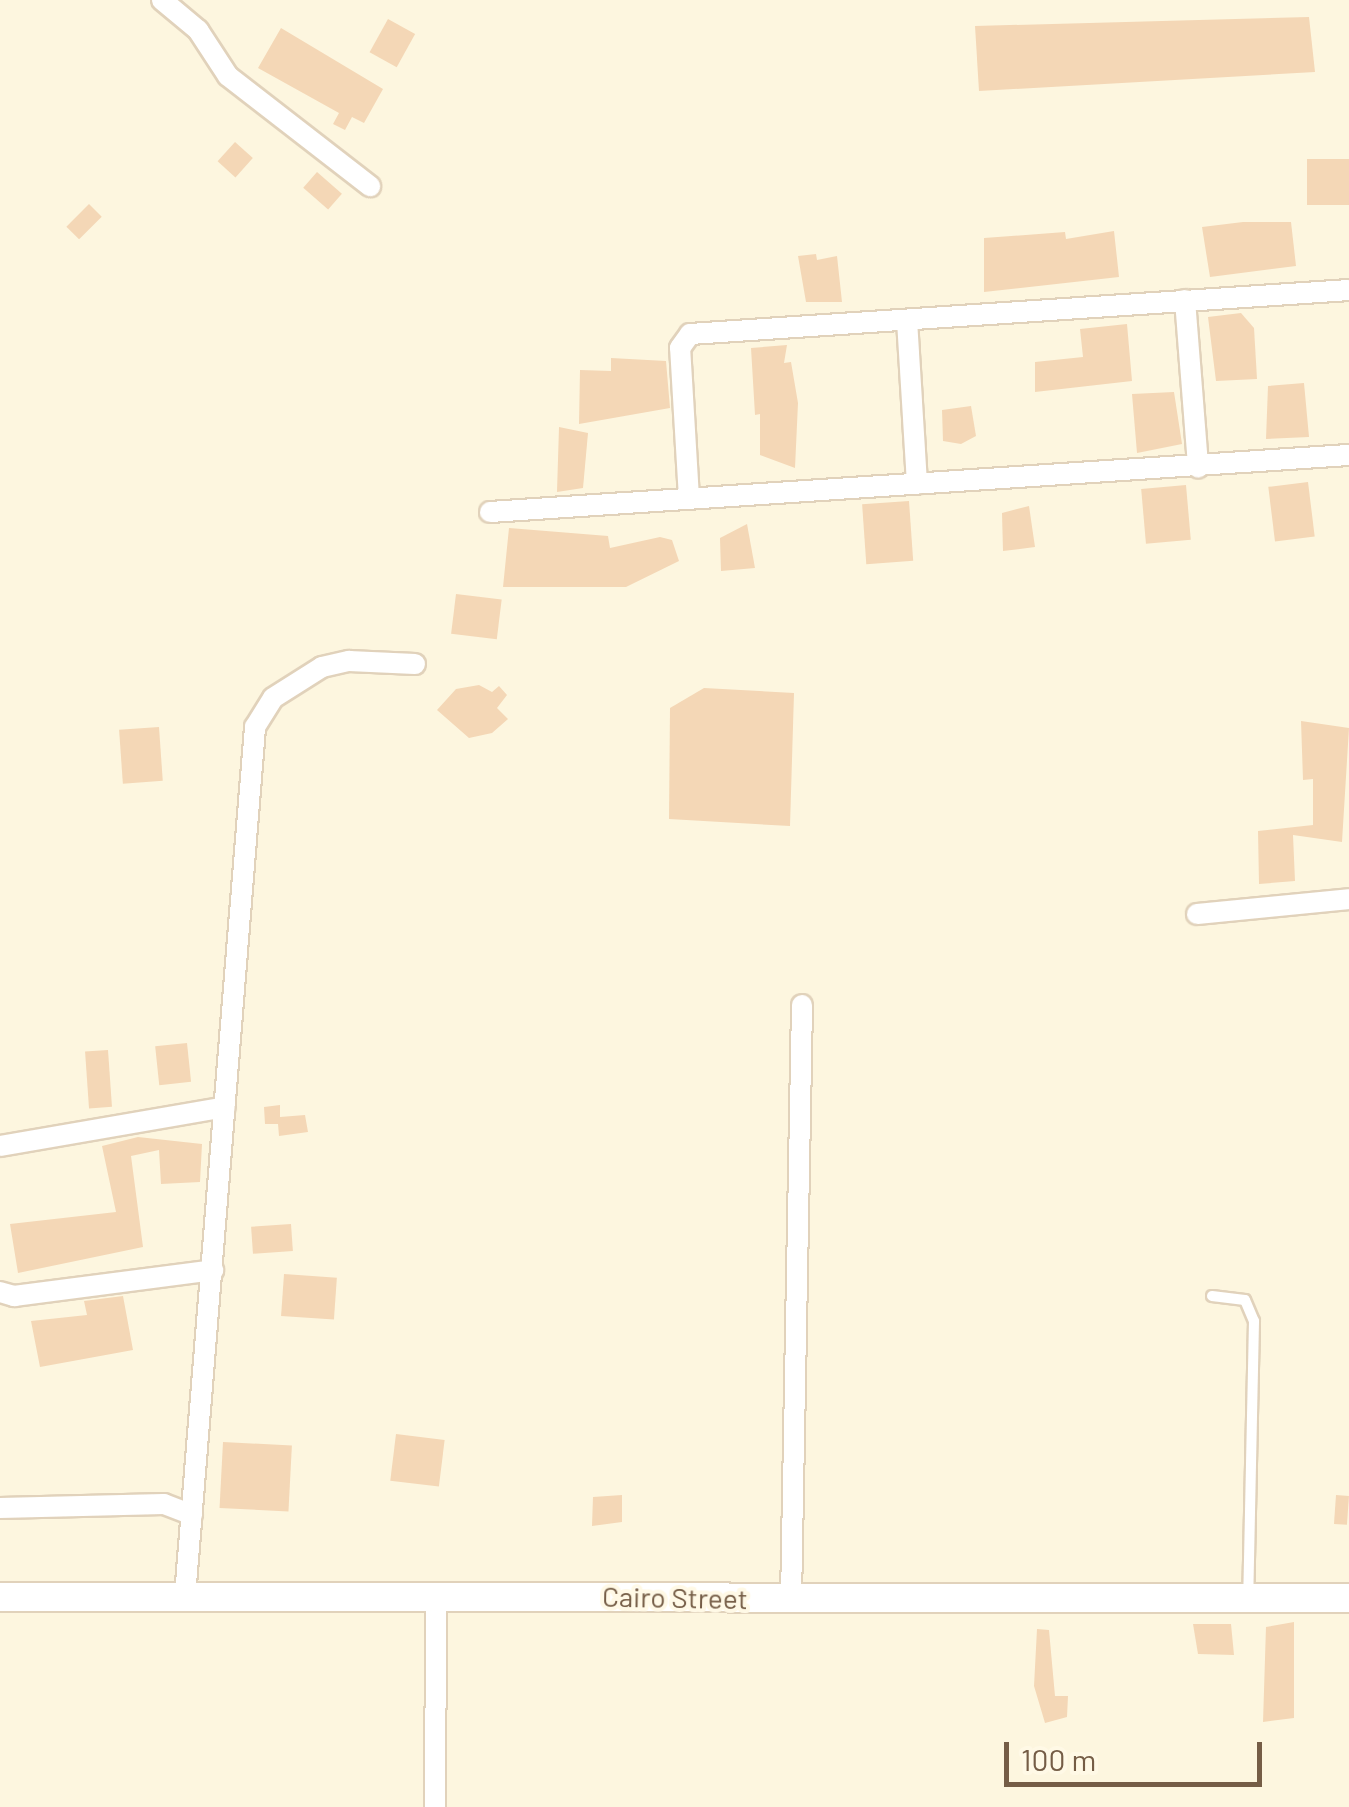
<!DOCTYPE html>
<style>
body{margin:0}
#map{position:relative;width:1349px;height:1807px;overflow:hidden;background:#fdf6df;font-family:Barlow,sans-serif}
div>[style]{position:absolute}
.building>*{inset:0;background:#f4d7b6;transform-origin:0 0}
.roads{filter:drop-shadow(2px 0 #e1d2bb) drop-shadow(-2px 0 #e1d2bb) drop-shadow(0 2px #e1d2bb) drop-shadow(0 -2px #e1d2bb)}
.lane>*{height:10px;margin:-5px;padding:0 5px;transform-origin:5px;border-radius:5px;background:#fff}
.street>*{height:20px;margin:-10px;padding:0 10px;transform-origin:10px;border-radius:10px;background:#fff}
.secondary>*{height:28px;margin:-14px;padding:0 14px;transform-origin:14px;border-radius:14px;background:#fff}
span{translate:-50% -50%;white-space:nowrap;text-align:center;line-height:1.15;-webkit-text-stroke:8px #fff9e6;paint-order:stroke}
.street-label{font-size:28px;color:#755d46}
.scale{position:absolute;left:1004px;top:1742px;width:258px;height:45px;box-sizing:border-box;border:5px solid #755d46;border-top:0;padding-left:12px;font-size:30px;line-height:35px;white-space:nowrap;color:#755d46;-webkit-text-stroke:8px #fff9e6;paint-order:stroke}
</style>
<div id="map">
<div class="building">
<div style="clip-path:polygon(1309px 17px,1315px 72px,979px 91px,975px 26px)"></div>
<div style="left:388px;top:19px;width:31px;height:38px;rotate:29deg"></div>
<div style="clip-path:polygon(281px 28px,383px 89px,364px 123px,352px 117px,345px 130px,333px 124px,339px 113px,258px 68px)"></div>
<div style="left:235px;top:142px;width:24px;height:26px;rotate:42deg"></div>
<div style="left:1349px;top:159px;width:46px;height:42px;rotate:90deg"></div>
<div style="left:317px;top:172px;width:33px;height:21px;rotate:41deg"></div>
<div style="left:89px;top:204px;width:18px;height:32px;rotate:45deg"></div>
<div style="clip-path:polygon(1243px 222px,1291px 222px,1296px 266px,1210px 277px,1202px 227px)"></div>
<div style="clip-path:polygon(1114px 231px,1119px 277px,984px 292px,984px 238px,1065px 232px,1066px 239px)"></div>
<div style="clip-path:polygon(816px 254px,817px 260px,837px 256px,842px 302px,806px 302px,798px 256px)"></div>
<div style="clip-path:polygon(1241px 313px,1254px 328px,1257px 379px,1216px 381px,1208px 317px)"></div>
<div style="clip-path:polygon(1127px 324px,1132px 381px,1035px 392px,1035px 362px,1083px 357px,1080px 329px)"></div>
<div style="clip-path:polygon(787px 345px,784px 363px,791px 362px,798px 403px,795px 468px,760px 455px,760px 414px,755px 415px,751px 348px)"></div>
<div style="clip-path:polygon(611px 358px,666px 361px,670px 408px,579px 424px,580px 370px,611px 371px)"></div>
<div style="clip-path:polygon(1304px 383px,1309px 437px,1266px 439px,1268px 386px)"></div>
<div style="clip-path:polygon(1174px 392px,1182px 444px,1137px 453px,1132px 394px)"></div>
<div style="clip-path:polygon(971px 406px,976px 436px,961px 444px,943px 441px,942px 410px)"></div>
<div style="clip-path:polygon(559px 427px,588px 433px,583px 488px,557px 492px)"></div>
<div style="left:1308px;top:482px;width:55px;height:40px;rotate:83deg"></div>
<div style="left:1186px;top:485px;width:55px;height:45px;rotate:85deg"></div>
<div style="left:909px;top:501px;width:60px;height:47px;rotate:86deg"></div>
<div style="clip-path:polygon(1029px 506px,1035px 547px,1003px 551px,1002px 513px)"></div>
<div style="clip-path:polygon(747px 524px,755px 568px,721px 571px,720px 538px)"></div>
<div style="clip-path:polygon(509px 528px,608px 536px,610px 548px,660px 537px,672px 540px,679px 561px,626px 587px,503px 587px)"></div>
<div style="left:456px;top:594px;width:46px;height:40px;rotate:7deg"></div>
<div style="clip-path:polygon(479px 685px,492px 692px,499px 686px,507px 695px,497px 708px,508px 719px,492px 733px,469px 738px,437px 710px,456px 689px)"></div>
<div style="clip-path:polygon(704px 688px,794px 693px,790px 826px,669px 819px,670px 708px)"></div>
<div style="clip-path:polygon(1301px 721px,1349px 728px,1342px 842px,1293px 835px,1295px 881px,1259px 884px,1258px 831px,1313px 825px,1313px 779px,1303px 780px)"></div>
<div style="left:159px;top:727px;width:54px;height:40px;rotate:86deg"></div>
<div style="left:187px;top:1043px;width:39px;height:32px;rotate:84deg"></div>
<div style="left:108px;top:1050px;width:57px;height:23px;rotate:86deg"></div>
<div style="clip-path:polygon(280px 1105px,280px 1117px,305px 1115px,308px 1132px,279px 1136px,278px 1124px,265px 1124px,264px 1107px)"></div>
<div style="clip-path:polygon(138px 1137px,202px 1144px,200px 1182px,161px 1184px,159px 1150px,131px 1156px,143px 1247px,18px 1273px,10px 1224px,116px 1212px,102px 1146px)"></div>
<div style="left:291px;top:1224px;width:27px;height:40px;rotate:86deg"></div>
<div style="left:284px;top:1274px;width:53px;height:42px;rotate:4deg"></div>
<div style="clip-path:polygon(123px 1296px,133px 1350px,40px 1367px,31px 1321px,87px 1315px,84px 1301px)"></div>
<div style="left:396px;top:1434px;width:49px;height:47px;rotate:7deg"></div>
<div style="left:223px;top:1442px;width:69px;height:66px;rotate:3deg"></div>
<div style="clip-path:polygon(622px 1495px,622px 1522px,592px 1526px,593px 1497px)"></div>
<div style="left:1336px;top:1495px;width:13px;height:29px;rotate:4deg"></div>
<div style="clip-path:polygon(1294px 1622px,1294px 1718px,1263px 1722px,1266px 1627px)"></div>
<div style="clip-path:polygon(1193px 1624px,1231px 1624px,1234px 1655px,1198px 1654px)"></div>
<div style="clip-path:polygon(1037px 1629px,1049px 1630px,1055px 1696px,1068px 1696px,1067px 1717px,1045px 1723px,1034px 1686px)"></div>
</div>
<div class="roads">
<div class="lane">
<div style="left:1212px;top:1296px;width:33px;rotate:7deg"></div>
<div style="left:1245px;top:1300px;width:23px;rotate:67deg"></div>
<div style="left:1254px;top:1321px;width:277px;rotate:91.2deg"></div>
</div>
<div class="street">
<div style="left:162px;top:0;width:47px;rotate:39.8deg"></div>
<div style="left:198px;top:30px;width:55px;rotate:56.9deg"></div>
<div style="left:228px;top:76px;width:180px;rotate:37.8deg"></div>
<div style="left:1185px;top:300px;width:168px;rotate:85.5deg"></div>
<div style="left:907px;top:320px;width:164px;rotate:86.5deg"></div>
<div style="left:689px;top:498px;width:150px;rotate:-93.4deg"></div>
<div style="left:680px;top:348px;width:17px;rotate:-54deg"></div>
<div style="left:690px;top:334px;width:660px;rotate:-3.82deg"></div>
<div style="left:490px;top:512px;width:861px;rotate:-3.8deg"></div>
<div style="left:1197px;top:914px;width:153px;rotate:-5.6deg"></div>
<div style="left:0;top:1146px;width:228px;rotate:-9.8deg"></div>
<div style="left:0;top:1292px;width:15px;rotate:16deg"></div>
<div style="left:14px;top:1296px;width:201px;rotate:-7.4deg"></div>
<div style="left:0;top:1508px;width:164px;rotate:-1.4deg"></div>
<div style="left:164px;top:1504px;width:30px;rotate:21deg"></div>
<div style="left:185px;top:1596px;width:872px;rotate:-85.39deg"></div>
<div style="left:255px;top:727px;width:34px;rotate:-58deg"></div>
<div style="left:273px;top:698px;width:58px;rotate:-32.3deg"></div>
<div style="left:322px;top:667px;width:28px;rotate:-13deg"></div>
<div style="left:349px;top:661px;width:66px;rotate:2.6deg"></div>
<div style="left:791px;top:1599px;width:594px;rotate:-88.94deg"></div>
<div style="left:435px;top:1807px;width:212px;rotate:-89.7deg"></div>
</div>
<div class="secondary">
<div style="left:0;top:1597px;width:1349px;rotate:0.04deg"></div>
</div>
</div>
<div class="street-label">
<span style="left:675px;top:1597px;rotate:1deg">Cairo Street</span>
</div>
<div class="scale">100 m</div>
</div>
